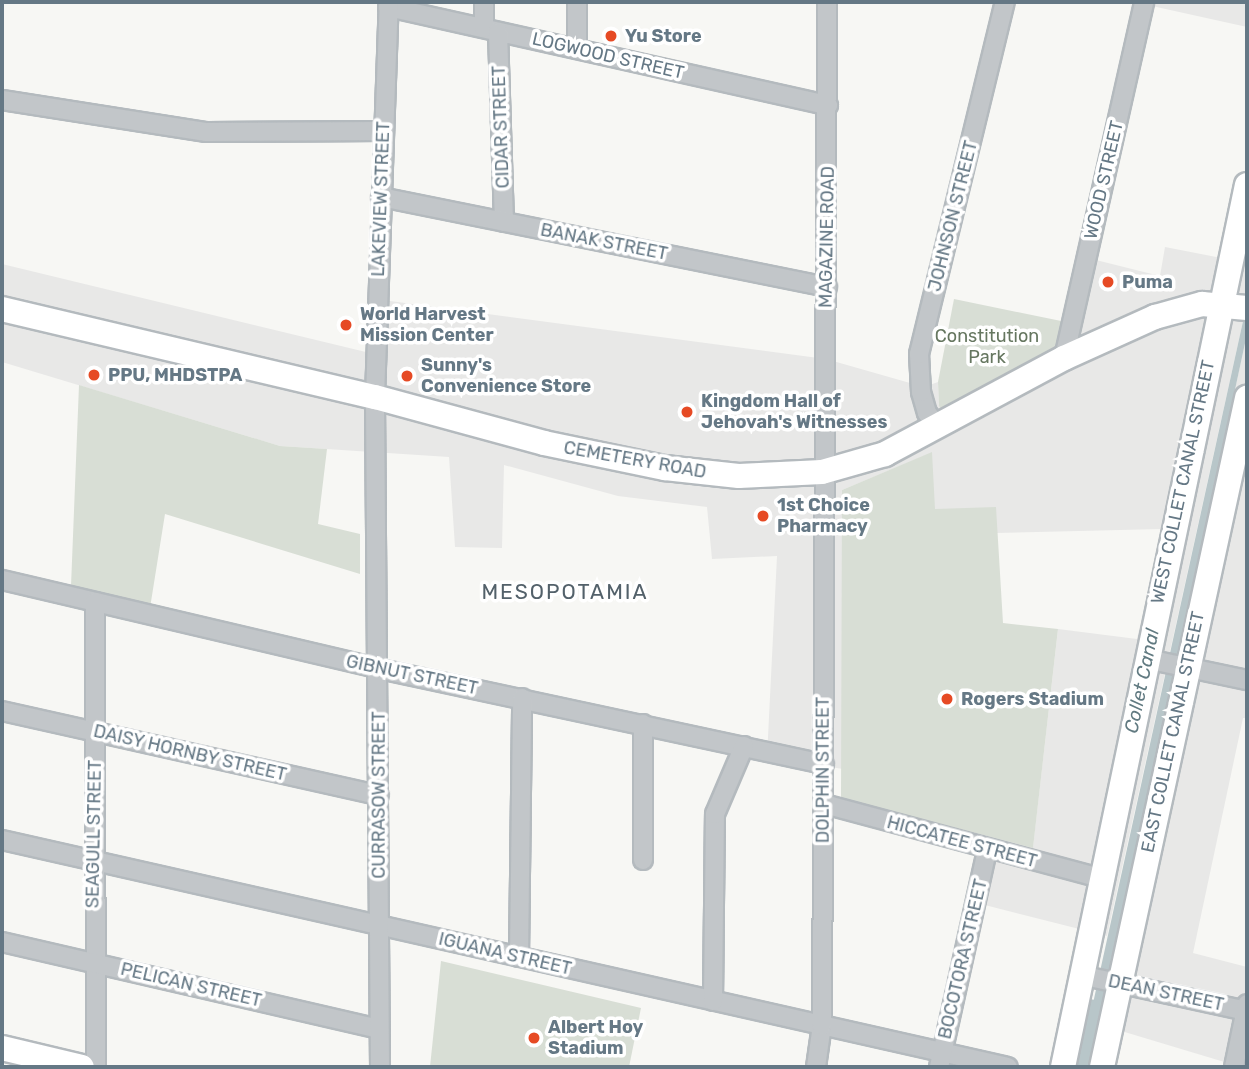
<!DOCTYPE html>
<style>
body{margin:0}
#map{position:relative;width:1249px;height:1069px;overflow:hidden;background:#f7f7f4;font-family:Rubik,sans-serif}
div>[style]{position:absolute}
.built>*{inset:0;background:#e8e8e7}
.green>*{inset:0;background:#d8ded5}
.water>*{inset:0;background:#b8c6c9}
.canal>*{height:16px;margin:-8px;padding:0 8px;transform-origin:8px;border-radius:8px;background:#b8c6c9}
.roads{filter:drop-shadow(2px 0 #b4babe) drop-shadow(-2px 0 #b4babe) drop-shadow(0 2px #b4babe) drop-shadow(0 -2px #b4babe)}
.street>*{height:18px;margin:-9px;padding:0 9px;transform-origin:9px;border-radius:9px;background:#c2c6c9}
.secondary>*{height:24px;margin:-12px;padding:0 12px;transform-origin:12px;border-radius:12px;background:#fff}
.dots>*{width:19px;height:19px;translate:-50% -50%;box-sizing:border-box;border:4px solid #fff;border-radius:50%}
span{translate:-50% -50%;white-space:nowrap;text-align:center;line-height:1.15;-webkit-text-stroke:7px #fff;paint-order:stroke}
.poi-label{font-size:18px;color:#657885;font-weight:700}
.left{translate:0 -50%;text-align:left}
.street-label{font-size:18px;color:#657885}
.park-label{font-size:18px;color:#667760}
.water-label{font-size:19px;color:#617a81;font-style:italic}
.quarter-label{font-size:21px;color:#53616a;letter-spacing:2px}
.frame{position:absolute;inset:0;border:4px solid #657885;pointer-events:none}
</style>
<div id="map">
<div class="built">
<div style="clip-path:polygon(1134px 2px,1247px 2px,1247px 27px)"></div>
<div style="clip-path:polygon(1165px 247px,1247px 263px,1247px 303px,1107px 936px,977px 903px,989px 836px,1033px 847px,1058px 629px,1137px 639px,1162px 529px,996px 533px,996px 508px,934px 510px,931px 453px,842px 490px,843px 769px,767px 757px,777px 556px,712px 559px,707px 507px,618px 496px,504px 465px,502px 548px,455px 547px,449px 457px,280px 446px,2px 362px,2px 264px,370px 353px,375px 299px,826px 359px,924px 387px,938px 382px,939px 406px,1061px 351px,1084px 257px,1160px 276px)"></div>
<div style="clip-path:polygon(1247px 334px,1247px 718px,1243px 718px,1193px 953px,1247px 967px,1247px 1067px,1241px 1067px,1098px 1024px)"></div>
</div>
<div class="green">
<div style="clip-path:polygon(954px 299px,1066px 322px,1061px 351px,944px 412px,939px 406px,938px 382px)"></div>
<div style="clip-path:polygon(79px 385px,280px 446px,327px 449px,318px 524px,360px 534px,360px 574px,165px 514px,150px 608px,71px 586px)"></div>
<div style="clip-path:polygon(932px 452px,935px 509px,996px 507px,1003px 623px,1058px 629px,1033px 848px,841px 798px,842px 490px)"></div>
<div style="clip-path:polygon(441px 961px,641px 1008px,629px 1067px,430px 1067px)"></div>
</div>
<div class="water">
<div style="clip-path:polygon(1247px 303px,1247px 334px,1089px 1067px,1079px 1067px)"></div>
</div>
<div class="canal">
<div style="left:1078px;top:1067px;width:61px;rotate:-76.7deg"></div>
</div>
<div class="roads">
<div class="street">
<div style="left:577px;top:2px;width:47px;rotate:90deg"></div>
<div style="left:388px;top:7px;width:451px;rotate:12.6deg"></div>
<div style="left:484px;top:28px;width:26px;rotate:-90deg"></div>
<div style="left:498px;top:32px;width:190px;rotate:88.2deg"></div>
<div style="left:2px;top:100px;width:207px;rotate:8.9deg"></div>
<div style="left:207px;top:132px;width:177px;rotate:-0.3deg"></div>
<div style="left:381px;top:197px;width:455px;rotate:11.4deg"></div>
<div style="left:1064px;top:358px;width:365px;rotate:-77.3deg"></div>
<div style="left:938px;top:427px;width:18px;rotate:-128deg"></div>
<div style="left:927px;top:413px;width:22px;rotate:-106deg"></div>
<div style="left:921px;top:392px;width:38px;rotate:-93deg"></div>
<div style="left:919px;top:354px;width:362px;rotate:-76.3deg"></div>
<div style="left:2px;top:580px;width:388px;rotate:13.2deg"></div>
<div style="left:380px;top:669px;width:454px;rotate:12.1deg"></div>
<div style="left:95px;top:602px;width:465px;rotate:89.9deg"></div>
<div style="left:1147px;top:659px;width:102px;rotate:11.9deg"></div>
<div style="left:2px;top:711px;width:386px;rotate:12.6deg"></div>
<div style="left:643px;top:724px;width:136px;rotate:90deg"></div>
<div style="left:824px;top:804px;width:286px;rotate:15deg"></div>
<div style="left:2px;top:840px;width:1031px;rotate:12.72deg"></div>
<div style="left:2px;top:942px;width:387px;rotate:13deg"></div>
<div style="left:519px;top:957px;width:259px;rotate:-89.3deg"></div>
<div style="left:1085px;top:976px;width:166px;rotate:12.2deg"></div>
<div style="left:713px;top:1001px;width:187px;rotate:-89.4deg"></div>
<div style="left:715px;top:814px;width:74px;rotate:-66.9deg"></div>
<div style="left:380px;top:1067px;width:670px;rotate:-90.43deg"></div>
<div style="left:375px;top:397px;width:395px;rotate:-88deg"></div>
<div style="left:816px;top:1067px;width:42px;rotate:-81.9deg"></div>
<div style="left:822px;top:1025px;width:1023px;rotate:-89.72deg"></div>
<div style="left:939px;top:1067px;width:222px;rotate:-77.5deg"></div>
<div style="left:1234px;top:1067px;width:64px;rotate:-78.3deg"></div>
</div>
<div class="secondary">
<div style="left:2px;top:309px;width:383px;rotate:13.3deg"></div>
<div style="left:375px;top:397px;width:175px;rotate:15.2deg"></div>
<div style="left:544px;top:443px;width:124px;rotate:11.7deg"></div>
<div style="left:665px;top:468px;width:74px;rotate:6.2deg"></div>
<div style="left:739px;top:476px;width:83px;rotate:-2.8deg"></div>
<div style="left:822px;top:472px;width:66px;rotate:-15.9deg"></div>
<div style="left:885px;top:454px;width:203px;rotate:-28.2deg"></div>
<div style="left:1064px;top:358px;width:100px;rotate:-24.3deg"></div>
<div style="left:1155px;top:317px;width:49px;rotate:-15.5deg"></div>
<div style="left:1202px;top:304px;width:45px;rotate:5.1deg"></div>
<div style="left:2px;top:1048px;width:82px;rotate:13.4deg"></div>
<div style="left:1063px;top:1067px;width:901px;rotate:-78.22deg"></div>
<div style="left:1102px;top:1067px;width:685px;rotate:-77.77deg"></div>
</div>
</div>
<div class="dots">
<div style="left:611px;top:36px;background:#e64a24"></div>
<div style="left:1108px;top:282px;background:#e64a24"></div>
<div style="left:346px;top:325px;background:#e64a24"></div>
<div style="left:94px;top:375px;background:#e64a24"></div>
<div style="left:407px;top:376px;background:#e64a24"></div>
<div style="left:687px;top:412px;background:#e64a24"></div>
<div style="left:763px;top:516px;background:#e64a24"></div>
<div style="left:947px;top:699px;background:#e64a24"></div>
<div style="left:534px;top:1038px;background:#e64a24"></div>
</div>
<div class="poi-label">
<span class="left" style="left:625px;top:36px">Yu Store</span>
<span class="left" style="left:1122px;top:282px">Puma</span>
<span class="left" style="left:360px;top:325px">World Harvest<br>Mission Center</span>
<span class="left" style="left:421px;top:376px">Sunny's<br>Convenience Store</span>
<span class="left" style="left:108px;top:375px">PPU, MHDSTPA</span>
<span class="left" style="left:701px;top:412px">Kingdom Hall of<br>Jehovah's Witnesses</span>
<span class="left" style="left:777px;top:516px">1st Choice<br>Pharmacy</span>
<span class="left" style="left:961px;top:699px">Rogers Stadium</span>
<span class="left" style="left:548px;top:1038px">Albert Hoy<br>Stadium</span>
</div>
<div class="street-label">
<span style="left:608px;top:56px;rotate:13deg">LOGWOOD STREET</span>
<span style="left:501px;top:127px;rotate:-92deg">CIDAR STREET</span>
<span style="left:1104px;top:180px;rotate:-77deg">WOOD STREET</span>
<span style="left:381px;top:199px;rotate:-88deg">LAKEVIEW STREET</span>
<span style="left:953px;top:216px;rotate:-76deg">JOHNSON STREET</span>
<span style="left:827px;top:237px;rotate:-89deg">MAGAZINE ROAD</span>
<span style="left:604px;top:242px;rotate:11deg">BANAK STREET</span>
<span style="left:635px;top:460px;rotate:10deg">CEMETERY ROAD</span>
<span style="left:1183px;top:482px;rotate:-78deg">WEST COLLET CANAL STREET</span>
<span style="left:412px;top:675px;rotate:12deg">GIBNUT STREET</span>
<span style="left:1173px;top:732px;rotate:-78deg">EAST COLLET CANAL STREET</span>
<span style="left:190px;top:753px;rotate:13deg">DAISY HORNBY STREET</span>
<span style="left:823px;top:770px;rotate:-90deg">DOLPHIN STREET</span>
<span style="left:379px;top:795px;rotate:-90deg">CURRASOW STREET</span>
<span style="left:94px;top:834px;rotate:-89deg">SEAGULL STREET</span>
<span style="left:962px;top:842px;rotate:15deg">HICCATEE STREET</span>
<span style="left:505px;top:954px;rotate:13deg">IGUANA STREET</span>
<span style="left:963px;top:959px;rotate:-77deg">BOCOTORA STREET</span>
<span style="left:191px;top:985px;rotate:13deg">PELICAN STREET</span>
<span style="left:1166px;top:993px;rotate:12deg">DEAN STREET</span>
</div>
<div class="park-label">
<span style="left:987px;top:347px">Constitution<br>Park</span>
</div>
<div class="water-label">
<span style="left:1142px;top:681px;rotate:-78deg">Collet Canal</span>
</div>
<div class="quarter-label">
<span style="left:565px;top:592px">MESOPOTAMIA</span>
</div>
<div class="frame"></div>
</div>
